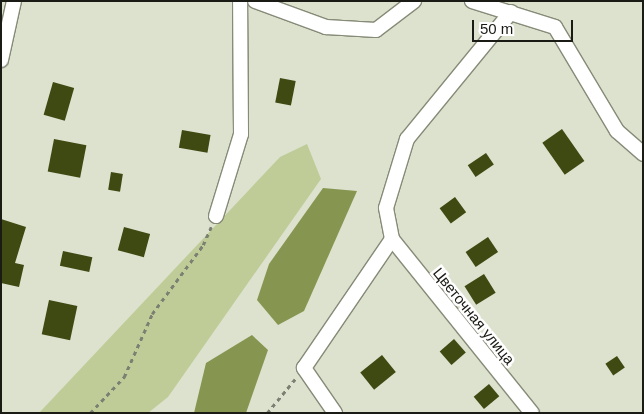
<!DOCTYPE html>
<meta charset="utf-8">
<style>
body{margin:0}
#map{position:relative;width:644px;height:414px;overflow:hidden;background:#dce2ce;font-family:Arial,sans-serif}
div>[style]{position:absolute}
.green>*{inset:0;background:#bfcc97}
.water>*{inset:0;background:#86954f}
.building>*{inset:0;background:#3f4912;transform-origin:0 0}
.path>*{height:2.5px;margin-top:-1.25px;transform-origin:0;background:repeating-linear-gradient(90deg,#7c8073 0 4px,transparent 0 8px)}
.roads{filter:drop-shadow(1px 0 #868b78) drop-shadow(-1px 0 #868b78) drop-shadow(0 1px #868b78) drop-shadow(0 -1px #868b78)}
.minor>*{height:14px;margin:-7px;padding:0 7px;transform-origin:7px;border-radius:7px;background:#fff}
span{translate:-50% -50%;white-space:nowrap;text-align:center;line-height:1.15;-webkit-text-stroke:5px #fff;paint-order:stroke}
.street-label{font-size:15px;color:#191b14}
.frame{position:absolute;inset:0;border:2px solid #191b14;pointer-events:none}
.scale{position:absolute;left:472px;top:20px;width:101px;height:22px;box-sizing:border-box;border:2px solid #191b14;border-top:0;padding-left:6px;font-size:15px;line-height:18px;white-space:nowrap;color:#191b14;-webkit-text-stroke:4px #fff;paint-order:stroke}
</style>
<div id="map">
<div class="green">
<div style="clip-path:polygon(307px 144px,321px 179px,168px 397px,148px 413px,39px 413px,280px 157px)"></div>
</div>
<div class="water">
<div style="clip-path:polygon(323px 188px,357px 191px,304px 311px,278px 325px,257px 300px,269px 264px)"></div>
<div style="clip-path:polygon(252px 335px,268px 350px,246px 413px,194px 413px,206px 363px)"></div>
</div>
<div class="building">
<div style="left:280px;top:78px;width:16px;height:25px;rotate:11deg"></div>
<div style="left:53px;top:82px;width:22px;height:34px;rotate:16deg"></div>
<div style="left:562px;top:129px;width:39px;height:24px;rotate:55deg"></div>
<div style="left:182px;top:130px;width:29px;height:18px;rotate:10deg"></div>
<div style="left:54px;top:139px;width:33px;height:33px;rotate:11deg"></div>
<div style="left:486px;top:153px;width:14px;height:22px;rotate:56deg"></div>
<div style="left:111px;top:172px;width:12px;height:18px;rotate:9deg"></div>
<div style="left:455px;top:197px;width:19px;height:19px;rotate:54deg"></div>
<div style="clip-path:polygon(1px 219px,26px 227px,15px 263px,24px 265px,19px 287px,1px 283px)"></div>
<div style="left:124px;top:227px;width:27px;height:24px;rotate:15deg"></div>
<div style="left:488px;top:237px;width:18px;height:27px;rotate:56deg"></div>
<div style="left:63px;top:251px;width:30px;height:15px;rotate:12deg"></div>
<div style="left:484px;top:274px;width:22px;height:23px;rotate:58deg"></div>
<div style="left:49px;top:300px;width:29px;height:35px;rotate:12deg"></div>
<div style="left:454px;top:339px;width:18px;height:19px;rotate:49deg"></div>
<div style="left:382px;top:355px;width:22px;height:28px;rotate:51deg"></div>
<div style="left:617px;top:356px;width:14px;height:14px;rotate:56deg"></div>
<div style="left:489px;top:384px;width:16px;height:20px;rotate:50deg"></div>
</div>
<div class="path">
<div style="left:90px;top:413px;width:50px;rotate:-46.6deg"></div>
<div style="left:124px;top:377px;width:69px;rotate:-66deg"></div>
<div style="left:152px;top:314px;width:86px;rotate:-53.5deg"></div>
<div style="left:203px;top:245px;width:20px;rotate:-66deg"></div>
<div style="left:267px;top:413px;width:44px;rotate:-50.5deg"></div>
</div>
<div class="roads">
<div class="minor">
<div style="left:255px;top:1px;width:76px;rotate:20.1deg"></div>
<div style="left:326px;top:27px;width:50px;rotate:3.4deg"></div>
<div style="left:376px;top:30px;width:48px;rotate:-37.3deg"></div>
<div style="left:472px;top:1px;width:87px;rotate:17.4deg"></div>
<div style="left:555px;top:27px;width:121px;rotate:59.2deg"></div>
<div style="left:617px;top:131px;width:35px;rotate:41deg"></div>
<div style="left:511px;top:12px;width:164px;rotate:129.3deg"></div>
<div style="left:407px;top:139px;width:72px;rotate:106.9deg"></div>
<div style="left:386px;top:208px;width:32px;rotate:79deg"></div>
<div style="left:392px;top:239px;width:223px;rotate:51.2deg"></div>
<div style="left:1px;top:60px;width:60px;rotate:-77.6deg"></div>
<div style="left:216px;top:216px;width:86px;rotate:-73deg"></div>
<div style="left:241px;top:134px;width:133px;rotate:-90.4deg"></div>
<div style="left:335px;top:413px;width:55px;rotate:-124.6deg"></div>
<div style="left:304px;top:368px;width:156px;rotate:-55.7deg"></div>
</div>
</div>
<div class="street-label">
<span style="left:474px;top:316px;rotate:51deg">Цветочная улица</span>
</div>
<div class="frame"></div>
<div class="scale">50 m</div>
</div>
